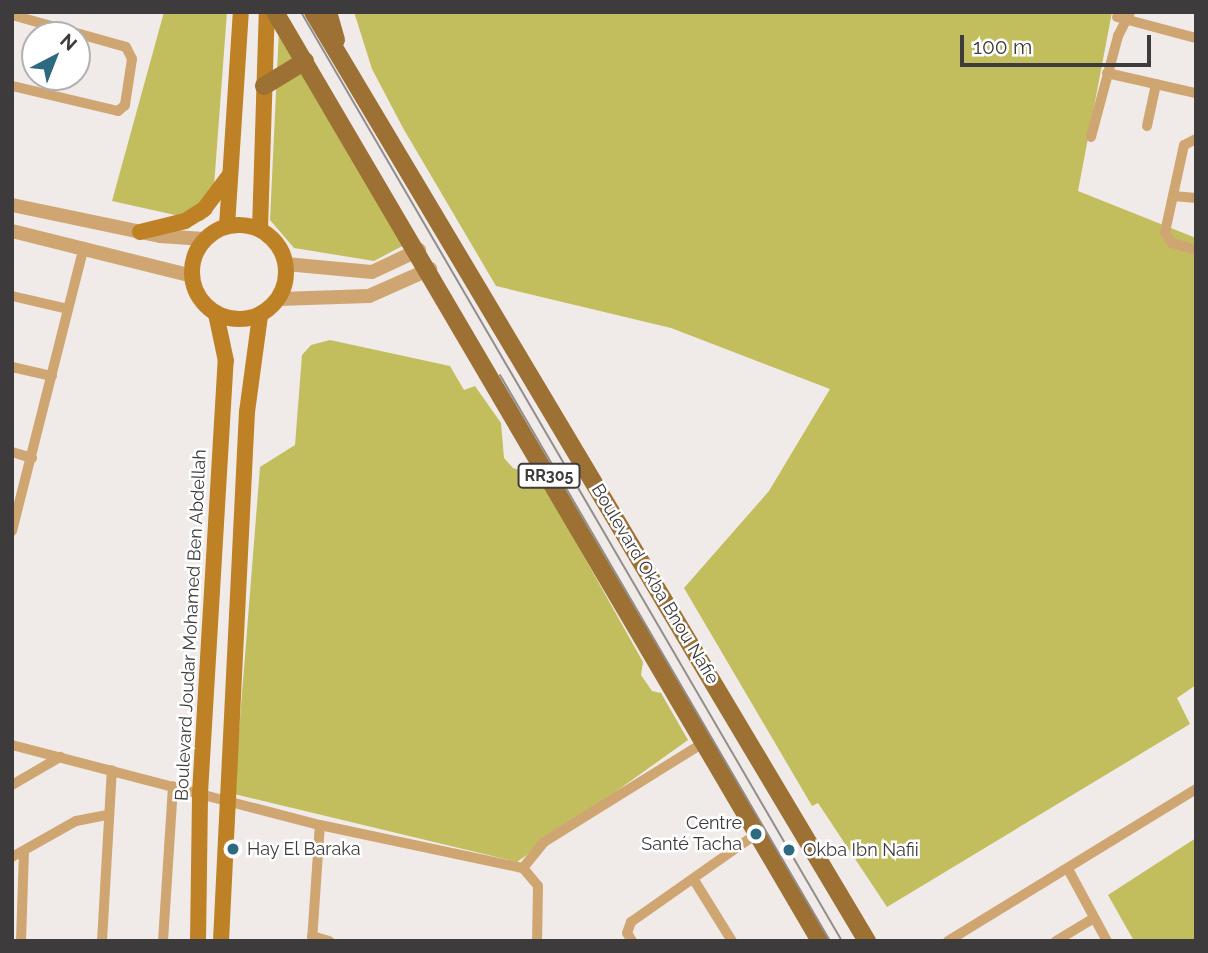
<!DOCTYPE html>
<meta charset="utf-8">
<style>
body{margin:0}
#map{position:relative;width:1208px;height:953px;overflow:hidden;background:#f0ebe9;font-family:Raleway,sans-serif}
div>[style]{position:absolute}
.green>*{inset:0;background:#c2be5e}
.minor>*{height:10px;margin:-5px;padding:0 5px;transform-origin:5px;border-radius:5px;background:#cfa672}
.tertiary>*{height:14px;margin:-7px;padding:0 7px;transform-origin:7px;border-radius:7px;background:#cfa672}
.secondary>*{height:16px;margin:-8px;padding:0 8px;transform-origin:8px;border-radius:8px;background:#bf8125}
.secondary>.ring{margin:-8px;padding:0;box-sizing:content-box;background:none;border:16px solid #bf8125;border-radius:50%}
.primary>*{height:18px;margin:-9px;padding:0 9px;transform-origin:9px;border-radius:9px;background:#9d7034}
.tram>*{height:2px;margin:-1px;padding:0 1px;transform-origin:1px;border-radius:1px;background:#928e8d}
.dots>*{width:19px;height:19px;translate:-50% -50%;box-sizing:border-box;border:4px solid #fff;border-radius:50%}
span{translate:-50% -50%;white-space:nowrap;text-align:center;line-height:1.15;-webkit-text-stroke:5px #fff;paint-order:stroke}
.shield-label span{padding:2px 5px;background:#fff;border:2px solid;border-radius:5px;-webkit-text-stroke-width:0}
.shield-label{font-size:16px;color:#3d3b3b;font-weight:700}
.street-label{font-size:18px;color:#3d3b3b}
.poi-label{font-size:18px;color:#3d3b3b}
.right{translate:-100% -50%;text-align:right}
.left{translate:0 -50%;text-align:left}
.frame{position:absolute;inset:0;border:14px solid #3d3b3b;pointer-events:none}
.north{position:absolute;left:21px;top:21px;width:70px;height:70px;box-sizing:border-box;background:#fff;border:2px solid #b1b1b1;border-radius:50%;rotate:42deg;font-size:19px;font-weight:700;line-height:28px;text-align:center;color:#3d3b3b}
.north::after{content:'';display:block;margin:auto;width:24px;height:32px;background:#2d6a81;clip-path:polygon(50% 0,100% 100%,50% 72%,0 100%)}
.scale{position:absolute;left:960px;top:35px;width:191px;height:32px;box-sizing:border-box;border:4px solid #3d3b3b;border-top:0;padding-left:9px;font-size:21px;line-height:24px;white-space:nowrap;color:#3d3b3b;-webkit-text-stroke:5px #fff;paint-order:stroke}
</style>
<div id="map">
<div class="green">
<div style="clip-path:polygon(164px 12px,227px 12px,212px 213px,202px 221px,112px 201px)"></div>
<div style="clip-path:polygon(354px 12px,1112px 12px,1078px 191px,1196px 238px,1196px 685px,1177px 698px,1190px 724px,887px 907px,818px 803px,812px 806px,684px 588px,769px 491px,830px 389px,671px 328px,496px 286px,403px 128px,372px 69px)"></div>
<div style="clip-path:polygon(279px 29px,408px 243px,374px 261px,294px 248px,270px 220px)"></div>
<div style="clip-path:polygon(330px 340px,450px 366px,464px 390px,475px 386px,501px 423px,504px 458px,513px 468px,539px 476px,643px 662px,641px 675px,652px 691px,661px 693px,688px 740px,517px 862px,234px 794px,260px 467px,295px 445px,302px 355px,311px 345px)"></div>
<div style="clip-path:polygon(1196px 838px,1196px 941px,1134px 941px,1108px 895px)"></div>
</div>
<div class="minor">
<div style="left:12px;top:15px;width:118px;rotate:15.7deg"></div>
<div style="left:126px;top:47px;width:13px;rotate:63deg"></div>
<div style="left:132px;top:59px;width:47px;rotate:98.7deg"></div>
<div style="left:125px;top:105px;width:9px;rotate:139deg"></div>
<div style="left:118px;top:111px;width:109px;rotate:-166.7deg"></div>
<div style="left:1117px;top:17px;width:82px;rotate:14.9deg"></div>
<div style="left:1107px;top:73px;width:91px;rotate:12.7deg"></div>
<div style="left:1147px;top:126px;width:43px;rotate:-77.9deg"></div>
<div style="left:1091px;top:137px;width:105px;rotate:-75deg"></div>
<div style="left:1118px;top:36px;width:27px;rotate:-63deg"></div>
<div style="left:1196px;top:139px;width:13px;rotate:153deg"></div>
<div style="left:1184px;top:145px;width:89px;rotate:102.3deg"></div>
<div style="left:1165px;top:232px;width:13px;rotate:58deg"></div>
<div style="left:1172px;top:243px;width:25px;rotate:16deg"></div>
<div style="left:1173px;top:196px;width:23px;rotate:5deg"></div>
<div style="left:12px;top:296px;width:57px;rotate:13.1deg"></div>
<div style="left:12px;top:367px;width:41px;rotate:12.7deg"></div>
<div style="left:12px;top:452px;width:21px;rotate:17deg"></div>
<div style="left:12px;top:531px;width:293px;rotate:-75.8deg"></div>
<div style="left:12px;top:745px;width:318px;rotate:14.6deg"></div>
<div style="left:320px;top:825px;width:208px;rotate:12deg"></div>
<div style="left:523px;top:868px;width:23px;rotate:50deg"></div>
<div style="left:538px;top:886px;width:55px;rotate:91deg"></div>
<div style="left:12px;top:785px;width:56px;rotate:-30.3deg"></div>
<div style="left:12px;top:857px;width:73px;rotate:-29.4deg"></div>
<div style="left:76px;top:821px;width:32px;rotate:-11deg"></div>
<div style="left:523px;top:868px;width:33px;rotate:-51deg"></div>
<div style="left:544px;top:842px;width:187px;rotate:-31.9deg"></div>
<div style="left:1068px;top:869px;width:82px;rotate:61.6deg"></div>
<div style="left:694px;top:880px;width:72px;rotate:58.1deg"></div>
<div style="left:312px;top:936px;width:18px;rotate:16deg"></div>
<div style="left:21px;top:941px;width:90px;rotate:-88.1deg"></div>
<div style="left:102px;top:941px;width:171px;rotate:-86.7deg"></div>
<div style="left:163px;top:941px;width:155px;rotate:-86.3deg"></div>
<div style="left:312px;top:941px;width:116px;rotate:-86.1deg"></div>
<div style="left:632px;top:941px;width:9px;rotate:-122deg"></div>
<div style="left:627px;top:933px;width:12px;rotate:-70deg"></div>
<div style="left:631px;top:922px;width:153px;rotate:-35.1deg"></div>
<div style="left:948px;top:941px;width:291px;rotate:-31.5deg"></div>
<div style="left:1056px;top:941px;width:44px;rotate:-31.2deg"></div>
</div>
<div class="tertiary">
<div style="left:12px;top:205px;width:151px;rotate:11.8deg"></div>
<div style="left:160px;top:236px;width:44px;rotate:3.9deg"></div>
<div style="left:12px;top:231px;width:186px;rotate:14deg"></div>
<div style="left:286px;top:264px;width:86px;rotate:5.3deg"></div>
<div style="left:372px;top:272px;width:52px;rotate:-25.1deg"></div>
<div style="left:279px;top:299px;width:90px;rotate:-1.9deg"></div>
<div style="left:369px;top:296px;width:67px;rotate:-23.9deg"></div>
</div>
<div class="secondary">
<div class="ring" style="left:192px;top:225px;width:78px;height:78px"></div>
<div style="left:227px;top:226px;width:214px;rotate:-86.3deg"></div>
<div style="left:260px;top:229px;width:217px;rotate:-88.2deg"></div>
<div style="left:140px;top:232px;width:46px;rotate:-13.7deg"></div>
<div style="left:185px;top:221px;width:22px;rotate:-32deg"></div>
<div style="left:204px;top:209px;width:41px;rotate:-52.9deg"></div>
<div style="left:198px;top:941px;width:148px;rotate:-89.2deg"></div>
<div style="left:200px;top:793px;width:433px;rotate:-86.6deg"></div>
<div style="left:226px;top:361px;width:48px;rotate:-102deg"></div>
<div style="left:221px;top:941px;width:530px;rotate:-87.19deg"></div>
<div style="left:247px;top:412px;width:97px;rotate:-82.3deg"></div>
</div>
<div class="primary">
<div style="left:275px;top:12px;width:1077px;rotate:59.6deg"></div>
<div style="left:313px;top:12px;width:1082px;rotate:59.19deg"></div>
<div style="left:328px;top:12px;width:29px;rotate:74deg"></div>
<div style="left:264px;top:86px;width:48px;rotate:-31.4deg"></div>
</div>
<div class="tram">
<div style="left:301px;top:12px;width:1075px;rotate:59.79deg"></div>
<div style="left:500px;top:375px;width:655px;rotate:59.76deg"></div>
</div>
<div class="dots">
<div style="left:756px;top:834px;background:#2d6a81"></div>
<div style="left:233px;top:849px;background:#2d6a81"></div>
<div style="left:789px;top:850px;background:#2d6a81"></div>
</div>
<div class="shield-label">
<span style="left:549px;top:476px">RR305</span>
</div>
<div class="street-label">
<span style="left:655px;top:584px;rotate:59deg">Boulevard Okba Bnou Nafie</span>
<span style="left:191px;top:625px;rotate:-87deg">Boulevard Joudar Mohamed Ben Abdellah</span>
</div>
<div class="poi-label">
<span class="right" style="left:742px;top:834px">Centre<br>Santé Tacha</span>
<span class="left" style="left:247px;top:849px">Hay El Baraka</span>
<span class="left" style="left:803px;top:850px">Okba Ibn Nafii</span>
</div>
<div class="frame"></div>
<div class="north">N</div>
<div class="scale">100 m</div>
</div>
